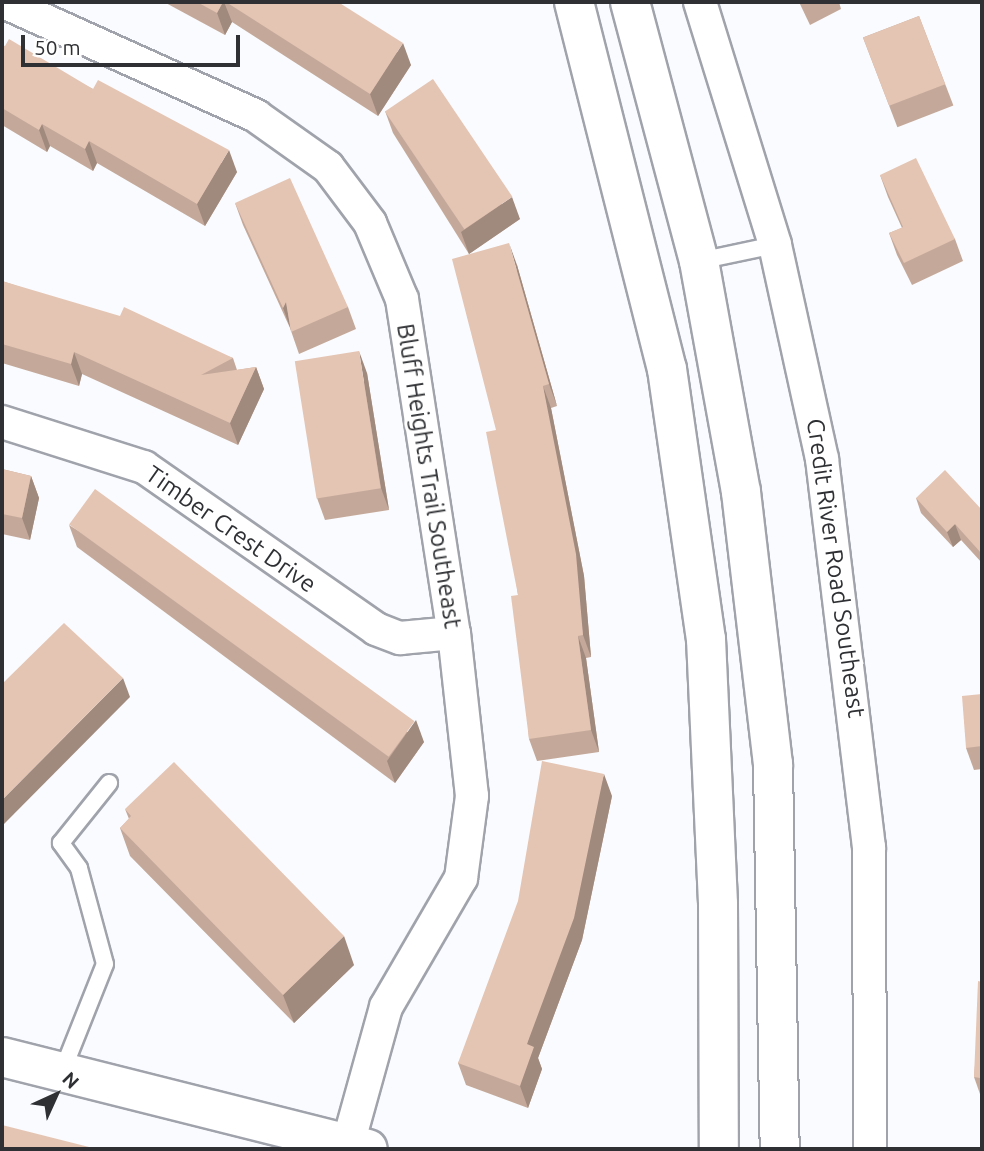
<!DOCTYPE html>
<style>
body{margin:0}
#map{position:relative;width:984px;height:1151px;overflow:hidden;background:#fafbfe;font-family:Ubuntu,sans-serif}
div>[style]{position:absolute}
.roads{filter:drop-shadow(2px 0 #a0a3ab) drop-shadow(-2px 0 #a0a3ab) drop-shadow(0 2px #a0a3ab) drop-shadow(0 -2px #a0a3ab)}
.service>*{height:16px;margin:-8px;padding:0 8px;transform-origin:8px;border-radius:8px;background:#fff}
.minor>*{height:32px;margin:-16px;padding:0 16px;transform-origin:16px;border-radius:16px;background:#fff}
.tertiary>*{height:38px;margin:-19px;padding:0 19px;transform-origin:19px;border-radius:19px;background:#fff}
.secondary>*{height:38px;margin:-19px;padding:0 19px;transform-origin:19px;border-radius:19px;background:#fff}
.wall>*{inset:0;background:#c4a99a;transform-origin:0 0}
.shaded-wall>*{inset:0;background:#a0897d}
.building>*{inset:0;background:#e4c4b3;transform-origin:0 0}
span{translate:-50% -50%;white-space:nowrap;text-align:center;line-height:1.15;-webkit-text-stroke:6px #fff;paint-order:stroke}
.street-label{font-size:24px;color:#2f3033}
.frame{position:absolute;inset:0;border:4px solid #2f3033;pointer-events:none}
.north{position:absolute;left:21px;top:1060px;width:70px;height:70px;-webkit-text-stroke:5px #fff;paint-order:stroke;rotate:45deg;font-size:19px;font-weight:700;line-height:28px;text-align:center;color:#2f3033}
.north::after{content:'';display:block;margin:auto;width:24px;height:32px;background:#2f3033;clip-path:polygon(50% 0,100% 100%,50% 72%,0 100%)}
.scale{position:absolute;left:21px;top:35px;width:219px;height:32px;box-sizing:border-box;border:4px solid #2f3033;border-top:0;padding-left:9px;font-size:21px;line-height:24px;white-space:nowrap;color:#2f3033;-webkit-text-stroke:5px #fff;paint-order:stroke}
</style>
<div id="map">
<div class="roads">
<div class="service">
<div style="left:699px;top:261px;width:78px;rotate:-11.9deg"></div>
<div style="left:62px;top:1072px;width:116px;rotate:-68.3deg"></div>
<div style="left:105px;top:964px;width:99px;rotate:-105.2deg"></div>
<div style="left:79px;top:868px;width:31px;rotate:-126deg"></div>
<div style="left:61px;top:843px;width:77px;rotate:-51.3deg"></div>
</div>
<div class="minor">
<div style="left:4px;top:2px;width:277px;rotate:24.3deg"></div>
<div style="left:256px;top:116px;width:88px;rotate:35.3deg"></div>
<div style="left:328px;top:167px;width:70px;rotate:53.1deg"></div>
<div style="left:370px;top:223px;width:82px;rotate:67.2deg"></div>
<div style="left:402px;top:299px;width:338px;rotate:81.2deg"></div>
<div style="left:454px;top:633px;width:164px;rotate:83.7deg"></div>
<div style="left:472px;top:796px;width:83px;rotate:97.6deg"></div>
<div style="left:461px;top:878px;width:149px;rotate:120.2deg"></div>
<div style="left:386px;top:1007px;width:142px;rotate:105.5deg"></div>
<div style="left:700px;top:2px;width:254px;rotate:72.8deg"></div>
<div style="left:775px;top:245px;width:219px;rotate:77.6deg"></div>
<div style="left:822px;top:459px;width:391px;rotate:83.1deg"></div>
<div style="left:869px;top:847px;width:302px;rotate:89.8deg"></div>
<div style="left:2px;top:422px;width:149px;rotate:17.6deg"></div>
<div style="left:144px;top:467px;width:283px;rotate:34.9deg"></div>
<div style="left:376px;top:629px;width:26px;rotate:21deg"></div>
<div style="left:400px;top:638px;width:54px;rotate:-5.3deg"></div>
</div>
<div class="tertiary">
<div style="left:2px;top:1057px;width:377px;rotate:14.1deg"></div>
</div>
<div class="secondary">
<div style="left:574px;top:2px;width:379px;rotate:75.8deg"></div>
<div style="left:667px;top:369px;width:273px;rotate:81.8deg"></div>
<div style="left:706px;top:639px;width:265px;rotate:87.4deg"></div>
<div style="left:718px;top:904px;width:245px;rotate:89.8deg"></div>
<div style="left:630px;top:2px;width:268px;rotate:75.1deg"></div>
<div style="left:699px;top:261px;width:235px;rotate:79.7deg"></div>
<div style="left:741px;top:492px;width:274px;rotate:83.3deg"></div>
<div style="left:773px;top:764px;width:385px;rotate:89deg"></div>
</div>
</div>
<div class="wall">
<div style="clip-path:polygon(164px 2px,338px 2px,411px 65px,378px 116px,232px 22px,225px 35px)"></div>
<div style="clip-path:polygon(799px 2px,839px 2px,841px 9px,810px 25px)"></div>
<div style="left:919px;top:16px;width:96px;height:60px;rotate:69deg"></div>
<div style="clip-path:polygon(2px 45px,93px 89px,237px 172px,205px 226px,97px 163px,93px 171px,50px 146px,47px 152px,2px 125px)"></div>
<div style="clip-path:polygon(385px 111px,520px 219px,469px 254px,393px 133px)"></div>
<div style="clip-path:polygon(880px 175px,955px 239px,963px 261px,912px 285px,897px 255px,889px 233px,902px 228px,888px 197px)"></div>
<div style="clip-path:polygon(235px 203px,348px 307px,356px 329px,299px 354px,290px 328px,243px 225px)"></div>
<div style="clip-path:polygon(517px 265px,557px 406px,551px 408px,584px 576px,591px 657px,586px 658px,599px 752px,537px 761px,529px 739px,518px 595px,496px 430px)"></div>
<div style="clip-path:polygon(2px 281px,233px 358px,237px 370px,256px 367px,264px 389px,238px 445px,82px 374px,79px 386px,2px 363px)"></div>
<div style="clip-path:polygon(367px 373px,389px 510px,325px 520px,317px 498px)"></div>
<div style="clip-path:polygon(2px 469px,31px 476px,39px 498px,30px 540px,2px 534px)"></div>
<div style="clip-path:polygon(916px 498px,982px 510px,982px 563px,961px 540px,953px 547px,921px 513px)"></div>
<div style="clip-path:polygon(69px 525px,424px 742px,395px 783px,77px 547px)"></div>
<div style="clip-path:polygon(982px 694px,982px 769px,974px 770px,966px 748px)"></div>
<div style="clip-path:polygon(612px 796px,582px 940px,538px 1058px,542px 1069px,528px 1108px,466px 1085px,458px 1063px)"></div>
<div style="clip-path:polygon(125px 809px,354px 965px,294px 1023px,130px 856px,120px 828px,129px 819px)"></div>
<div style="clip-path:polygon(982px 982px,980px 1094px,974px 1077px)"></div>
</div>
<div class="shaded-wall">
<div style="clip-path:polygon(223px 2px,224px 2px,232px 22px,225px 35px,217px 13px)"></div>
<div style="clip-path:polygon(403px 43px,411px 65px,378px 116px,370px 94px)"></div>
<div style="clip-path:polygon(42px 124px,50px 146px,47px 152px,39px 130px)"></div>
<div style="clip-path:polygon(89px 141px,97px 163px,93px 171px,85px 149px)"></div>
<div style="clip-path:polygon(229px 150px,237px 172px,205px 226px,197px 204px)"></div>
<div style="clip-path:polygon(512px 197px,520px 219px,469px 254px,461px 232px)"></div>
<div style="clip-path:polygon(509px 243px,517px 265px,557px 406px,549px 384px)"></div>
<div style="clip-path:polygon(286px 302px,291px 330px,283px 308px)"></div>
<div style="clip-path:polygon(359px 351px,367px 373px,389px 510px,381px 488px)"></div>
<div style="clip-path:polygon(74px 352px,82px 374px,79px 386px,71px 364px)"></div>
<div style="clip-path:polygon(256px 367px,264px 389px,238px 445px,230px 423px)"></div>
<div style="clip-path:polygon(543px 386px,551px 408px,584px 576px,591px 657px,583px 635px)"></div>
<div style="clip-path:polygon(31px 476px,39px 498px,30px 540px,22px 518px)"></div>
<div style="clip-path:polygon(955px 524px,961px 540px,953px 547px,947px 532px)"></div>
<div style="clip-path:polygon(578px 636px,586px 658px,599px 752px,591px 730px)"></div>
<div style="clip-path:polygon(123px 678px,130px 697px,2px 826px,2px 800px)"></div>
<div style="clip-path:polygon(416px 720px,424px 742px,395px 783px,387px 761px)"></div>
<div style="clip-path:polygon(604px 774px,612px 796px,582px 940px,538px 1058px,542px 1069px,528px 1108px,520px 1086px,527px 1044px)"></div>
<div style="clip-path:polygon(344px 936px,354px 965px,294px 1023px,283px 995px)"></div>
</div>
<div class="building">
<div style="clip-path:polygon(197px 2px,223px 2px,217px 13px)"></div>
<div style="clip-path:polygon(226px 2px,338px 2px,403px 43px,370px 94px)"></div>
<div style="left:919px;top:16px;width:73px;height:60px;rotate:69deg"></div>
<div style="clip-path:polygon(9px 39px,93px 89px,98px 80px,229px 150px,197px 204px,89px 141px,85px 149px,42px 124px,39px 130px,2px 108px,2px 45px,5px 46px)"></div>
<div style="left:433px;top:79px;width:142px;height:58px;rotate:56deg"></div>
<div style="clip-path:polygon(916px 158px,955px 239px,904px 263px,889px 233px,903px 227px,880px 175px)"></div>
<div style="clip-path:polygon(290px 178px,348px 307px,291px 332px,286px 302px,283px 308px,235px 203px)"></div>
<div style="clip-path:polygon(509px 243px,549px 384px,543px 386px,576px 554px,583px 635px,578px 636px,591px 730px,529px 739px,511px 596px,518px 595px,486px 432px,496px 430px,452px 259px)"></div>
<div style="clip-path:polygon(2px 281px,120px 316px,124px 307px,233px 358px,201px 375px,256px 367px,230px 423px,74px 352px,71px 364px,2px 344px)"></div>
<div style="left:359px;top:351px;width:139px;height:65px;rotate:81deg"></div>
<div style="clip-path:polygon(2px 469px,31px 476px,22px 518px,2px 514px)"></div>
<div style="clip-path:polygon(945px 470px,982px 510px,982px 554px,955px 524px,947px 532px,916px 498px)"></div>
<div style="left:95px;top:489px;width:395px;height:44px;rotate:36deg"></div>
<div style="clip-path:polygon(64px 623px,123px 678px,2px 800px,2px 684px)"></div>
<div style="clip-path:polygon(982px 694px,982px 746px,966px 748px,962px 696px)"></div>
<div style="clip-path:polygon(542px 761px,604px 774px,574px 918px,527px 1044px,534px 1047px,520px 1086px,458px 1063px,518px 901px)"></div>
<div style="clip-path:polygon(174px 762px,344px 936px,283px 995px,120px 828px,131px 816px,125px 809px)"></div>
<div style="clip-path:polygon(978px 981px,982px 982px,982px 1149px,980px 1149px,980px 1078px,974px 1077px)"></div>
<div style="clip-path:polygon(2px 1125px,89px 1147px,88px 1149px,2px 1149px)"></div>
</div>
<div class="street-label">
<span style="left:429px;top:476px;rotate:81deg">Bluff Heights Trail Southeast</span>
<span style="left:231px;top:529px;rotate:35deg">Timber Crest Drive</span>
<span style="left:836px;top:568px;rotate:82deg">Credit River Road Southeast</span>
</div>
<div class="frame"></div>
<div class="north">N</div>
<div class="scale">50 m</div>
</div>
